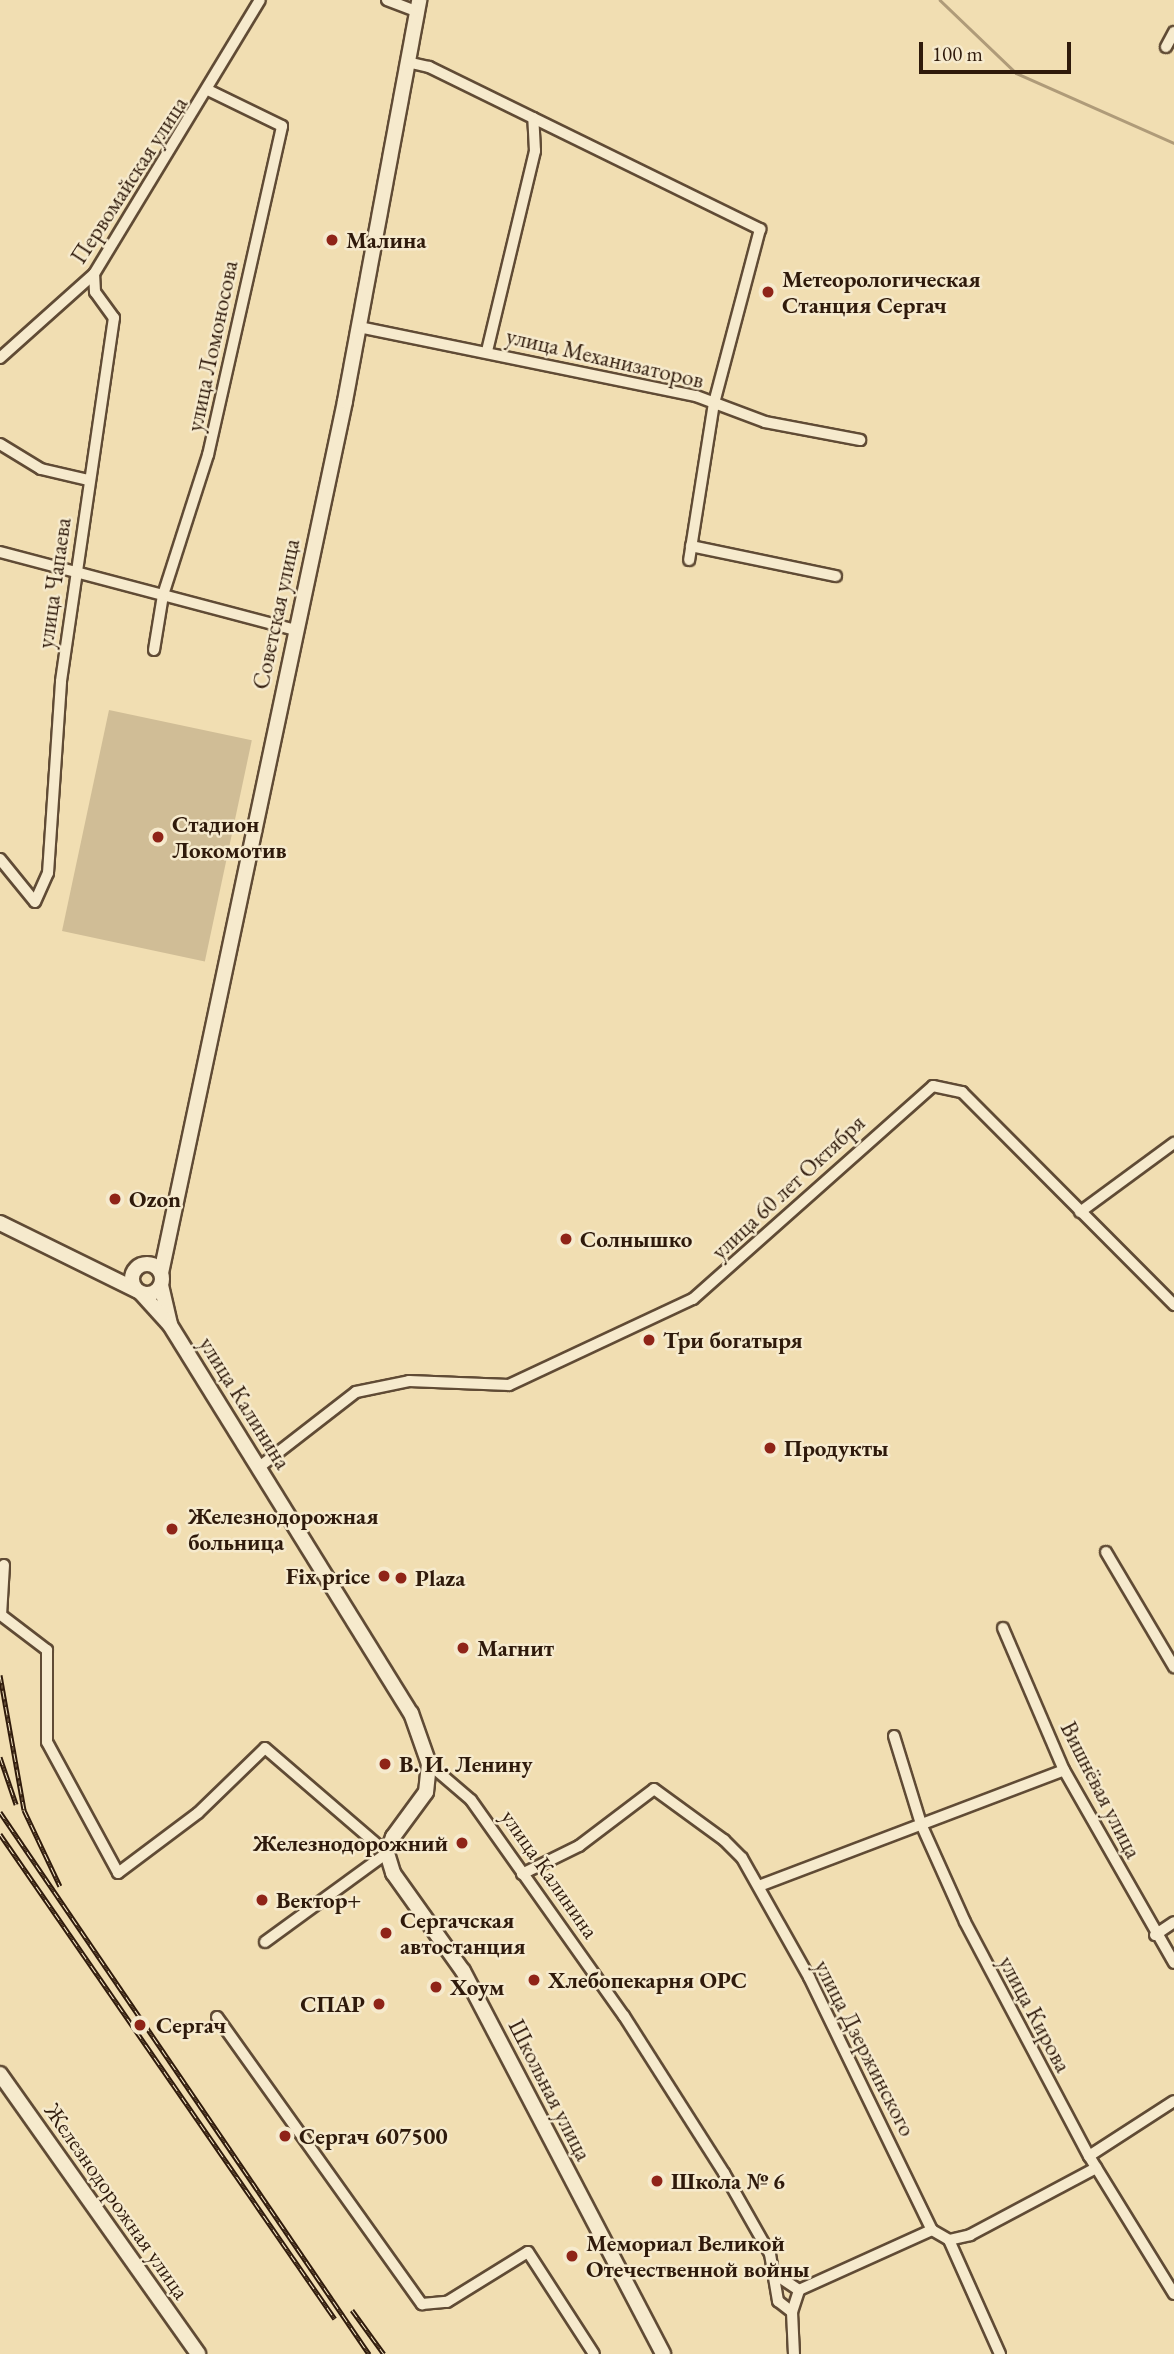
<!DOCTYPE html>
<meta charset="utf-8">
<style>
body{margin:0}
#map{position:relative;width:1174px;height:2354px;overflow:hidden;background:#f1deb2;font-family:"EB Garamond",serif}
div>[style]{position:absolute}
.green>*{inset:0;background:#d0bd96;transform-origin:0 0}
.stream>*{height:2.5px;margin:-1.25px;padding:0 1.25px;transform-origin:1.25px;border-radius:1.25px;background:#af9b79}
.roads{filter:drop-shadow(2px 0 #604b35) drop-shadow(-2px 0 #604b35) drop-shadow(0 2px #604b35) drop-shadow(0 -2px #604b35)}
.street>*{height:10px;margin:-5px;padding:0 5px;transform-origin:5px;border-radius:5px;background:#f6eacd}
.secondary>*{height:14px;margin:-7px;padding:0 7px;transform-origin:7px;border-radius:7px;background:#f6eacd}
.secondary>.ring{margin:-7px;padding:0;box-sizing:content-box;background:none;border:14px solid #f6eacd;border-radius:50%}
.rail>*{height:5px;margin-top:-2.5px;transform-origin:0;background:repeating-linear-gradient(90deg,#f6eacd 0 8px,#2f1a0b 0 16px);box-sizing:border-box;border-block:2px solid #2f1a0b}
.dots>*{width:19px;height:19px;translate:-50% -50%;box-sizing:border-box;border:4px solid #f6eacd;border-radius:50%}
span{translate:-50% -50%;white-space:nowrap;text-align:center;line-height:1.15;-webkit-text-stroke:5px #f6eacd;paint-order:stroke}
.street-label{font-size:23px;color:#2f1a0b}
.poi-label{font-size:23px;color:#2f1a0b;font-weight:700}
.left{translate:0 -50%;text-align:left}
.right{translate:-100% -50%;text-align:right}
.scale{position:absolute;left:919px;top:42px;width:152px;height:32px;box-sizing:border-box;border:4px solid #2f1a0b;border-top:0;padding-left:9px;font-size:21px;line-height:24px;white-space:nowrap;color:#2f1a0b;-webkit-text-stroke:5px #f6eacd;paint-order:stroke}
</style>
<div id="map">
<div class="green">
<div style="left:109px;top:710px;width:146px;height:226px;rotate:12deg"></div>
</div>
<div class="stream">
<div style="left:940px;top:0;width:105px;rotate:43.8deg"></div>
<div style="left:1016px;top:73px;width:173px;rotate:23.9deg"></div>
</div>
<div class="roads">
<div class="street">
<div style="left:387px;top:0;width:31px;rotate:21deg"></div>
<div style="left:1166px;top:47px;width:17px;rotate:-62deg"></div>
<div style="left:407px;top:62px;width:23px;rotate:13deg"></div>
<div style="left:429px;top:67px;width:369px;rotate:26.1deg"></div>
<div style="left:760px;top:229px;width:180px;rotate:104.8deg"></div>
<div style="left:714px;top:403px;width:159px;rotate:99deg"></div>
<div style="left:359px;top:327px;width:344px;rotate:11.6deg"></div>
<div style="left:696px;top:396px;width:74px;rotate:20.6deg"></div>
<div style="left:765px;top:422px;width:97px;rotate:10.7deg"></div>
<div style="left:487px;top:351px;width:206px;rotate:-76.5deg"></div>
<div style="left:535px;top:151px;width:33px;rotate:-93deg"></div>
<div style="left:0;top:358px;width:126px;rotate:-41.8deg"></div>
<div style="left:94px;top:274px;width:320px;rotate:-58.8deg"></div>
<div style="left:0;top:444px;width:48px;rotate:31.4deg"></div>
<div style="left:41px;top:469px;width:48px;rotate:13.2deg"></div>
<div style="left:691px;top:546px;width:148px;rotate:11.7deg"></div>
<div style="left:0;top:552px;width:306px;rotate:14.8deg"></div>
<div style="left:154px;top:650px;width:56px;rotate:-80.7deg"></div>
<div style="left:163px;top:595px;width:147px;rotate:-72.2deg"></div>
<div style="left:208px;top:455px;width:337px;rotate:-77.3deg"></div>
<div style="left:282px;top:126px;width:80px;rotate:-154.1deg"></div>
<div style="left:0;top:859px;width:55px;rotate:50.9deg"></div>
<div style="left:35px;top:902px;width:32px;rotate:-66deg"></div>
<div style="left:48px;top:873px;width:192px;rotate:-86.1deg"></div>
<div style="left:61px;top:681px;width:367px;rotate:-81.7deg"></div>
<div style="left:114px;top:318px;width:32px;rotate:-126deg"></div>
<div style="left:95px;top:292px;width:18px;rotate:-93deg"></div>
<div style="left:1080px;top:1212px;width:117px;rotate:-36.3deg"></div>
<div style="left:258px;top:1468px;width:124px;rotate:-37.8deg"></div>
<div style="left:356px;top:1392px;width:54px;rotate:-11.7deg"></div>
<div style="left:409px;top:1381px;width:100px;rotate:2.3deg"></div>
<div style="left:509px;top:1385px;width:203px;rotate:-25.1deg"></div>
<div style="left:693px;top:1299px;width:321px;rotate:-41.6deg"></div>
<div style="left:933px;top:1086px;width:30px;rotate:12deg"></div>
<div style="left:962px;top:1092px;width:301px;rotate:45.1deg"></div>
<div style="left:1106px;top:1552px;width:134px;rotate:59.4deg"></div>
<div style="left:4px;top:1565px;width:50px;rotate:93.4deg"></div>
<div style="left:1px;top:1615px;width:58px;rotate:37.3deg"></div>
<div style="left:47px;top:1650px;width:92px;rotate:90deg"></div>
<div style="left:47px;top:1742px;width:149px;rotate:61.5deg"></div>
<div style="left:118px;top:1873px;width:100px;rotate:-36.9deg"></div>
<div style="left:198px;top:1813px;width:93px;rotate:-44.1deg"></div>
<div style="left:265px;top:1748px;width:161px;rotate:40.7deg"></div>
<div style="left:387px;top:1853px;width:151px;rotate:143.9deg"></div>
<div style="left:1003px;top:1628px;width:155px;rotate:66.8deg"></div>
<div style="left:1064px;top:1770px;width:222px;rotate:60.3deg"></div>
<div style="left:894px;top:1736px;width:92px;rotate:72.9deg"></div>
<div style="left:921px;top:1824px;width:107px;rotate:65.8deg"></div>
<div style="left:965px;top:1922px;width:265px;rotate:62.1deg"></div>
<div style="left:1089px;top:2156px;width:162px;rotate:58.4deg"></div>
<div style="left:429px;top:1764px;width:55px;rotate:40.6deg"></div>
<div style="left:471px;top:1800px;width:265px;rotate:54.7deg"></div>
<div style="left:624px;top:2016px;width:186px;rotate:57.5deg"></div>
<div style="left:724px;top:2173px;width:93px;rotate:60.4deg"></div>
<div style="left:770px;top:2254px;width:48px;rotate:80.3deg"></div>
<div style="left:778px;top:2301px;width:18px;rotate:38deg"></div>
<div style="left:792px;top:2312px;width:42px;rotate:87.3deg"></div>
<div style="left:522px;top:1874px;width:64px;rotate:-26.2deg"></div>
<div style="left:579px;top:1846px;width:94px;rotate:-37.2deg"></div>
<div style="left:654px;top:1789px;width:87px;rotate:36.1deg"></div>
<div style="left:724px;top:1840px;width:25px;rotate:45deg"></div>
<div style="left:742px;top:1858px;width:137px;rotate:60.6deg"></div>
<div style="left:809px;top:1977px;width:281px;rotate:64.1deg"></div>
<div style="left:932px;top:2230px;width:20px;rotate:30deg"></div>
<div style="left:949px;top:2240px;width:125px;rotate:65.9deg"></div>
<div style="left:759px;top:1886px;width:326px;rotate:-20.8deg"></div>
<div style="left:1155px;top:1935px;width:23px;rotate:-34deg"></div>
<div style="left:217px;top:2017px;width:353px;rotate:54.5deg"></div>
<div style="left:422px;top:2304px;width:25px;rotate:-5deg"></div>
<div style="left:447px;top:2302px;width:95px;rotate:-31.7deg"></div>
<div style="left:528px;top:2252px;width:121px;rotate:57.1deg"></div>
<div style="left:1089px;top:2156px;width:101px;rotate:-32.9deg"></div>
<div style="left:949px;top:2240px;width:22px;rotate:-13deg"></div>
<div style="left:970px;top:2235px;width:143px;rotate:-28deg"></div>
<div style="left:778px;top:2276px;width:25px;rotate:34deg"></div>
<div style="left:799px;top:2290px;width:146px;rotate:-24.3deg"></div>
<div style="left:792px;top:2312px;width:23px;rotate:-72deg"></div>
</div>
<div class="secondary">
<div style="left:0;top:1223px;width:152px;rotate:26.2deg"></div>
<div class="ring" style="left:132px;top:1264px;width:16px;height:16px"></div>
<div style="left:161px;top:1273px;width:891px;rotate:-78.08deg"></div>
<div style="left:345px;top:401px;width:408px;rotate:-79.5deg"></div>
<div style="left:161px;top:1285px;width:39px;rotate:77deg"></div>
<div style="left:141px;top:1293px;width:43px;rotate:47.8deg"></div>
<div style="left:170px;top:1325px;width:457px;rotate:58.2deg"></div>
<div style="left:411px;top:1713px;width:54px;rotate:70.6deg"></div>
<div style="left:429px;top:1764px;width:28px;rotate:96deg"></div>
<div style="left:426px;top:1792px;width:56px;rotate:126.3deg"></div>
<div style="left:393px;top:1837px;width:17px;rotate:111deg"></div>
<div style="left:387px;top:1853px;width:21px;rotate:73deg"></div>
<div style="left:393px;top:1873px;width:120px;rotate:54.5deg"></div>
<div style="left:463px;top:1971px;width:432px;rotate:62.4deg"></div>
<div style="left:0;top:2074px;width:343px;rotate:54.7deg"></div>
</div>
</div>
<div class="rail">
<div style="left:0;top:1675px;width:137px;rotate:79.9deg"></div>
<div style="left:24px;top:1810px;width:84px;rotate:64.7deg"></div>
<div style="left:0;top:1757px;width:50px;rotate:71.2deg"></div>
<div style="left:0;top:1812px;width:656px;rotate:55.75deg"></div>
<div style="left:0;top:1834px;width:589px;rotate:55.37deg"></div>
<div style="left:352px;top:2310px;width:54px;rotate:54deg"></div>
</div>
<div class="dots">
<div style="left:332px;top:240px;background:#8f2418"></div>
<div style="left:768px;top:292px;background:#8f2418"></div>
<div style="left:158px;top:837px;background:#8f2418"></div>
<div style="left:115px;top:1199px;background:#8f2418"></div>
<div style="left:566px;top:1239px;background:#8f2418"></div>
<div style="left:649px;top:1340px;background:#8f2418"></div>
<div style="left:770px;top:1448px;background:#8f2418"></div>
<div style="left:172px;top:1529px;background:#8f2418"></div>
<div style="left:384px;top:1576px;background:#8f2418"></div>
<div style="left:401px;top:1578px;background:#8f2418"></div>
<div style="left:463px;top:1648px;background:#8f2418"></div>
<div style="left:385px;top:1764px;background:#8f2418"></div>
<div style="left:462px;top:1843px;background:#8f2418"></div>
<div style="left:262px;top:1900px;background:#8f2418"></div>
<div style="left:386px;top:1933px;background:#8f2418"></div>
<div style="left:534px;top:1980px;background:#8f2418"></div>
<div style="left:436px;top:1987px;background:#8f2418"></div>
<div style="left:379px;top:2004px;background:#8f2418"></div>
<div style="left:140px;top:2025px;background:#8f2418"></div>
<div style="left:285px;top:2136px;background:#8f2418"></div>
<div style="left:657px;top:2181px;background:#8f2418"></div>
<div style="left:572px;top:2256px;background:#8f2418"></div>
</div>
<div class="street-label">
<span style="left:129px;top:180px;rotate:-57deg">Первомайская улица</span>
<span style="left:212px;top:346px;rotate:-78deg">улица Ломоносова</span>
<span style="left:605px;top:358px;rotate:13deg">улица Механизаторов</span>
<span style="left:54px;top:583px;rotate:-82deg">улица Чапаева</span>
<span style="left:276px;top:614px;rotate:-78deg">Советская улица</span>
<span style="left:788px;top:1187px;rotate:-43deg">улица 60 лет Октября</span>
<span style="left:245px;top:1403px;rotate:58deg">улица Калинина</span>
<span style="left:1101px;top:1790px;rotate:63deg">Вишнёвая улица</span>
<span style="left:550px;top:1874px;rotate:55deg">улица Калинина</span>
<span style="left:1035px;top:2014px;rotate:62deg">улица Кирова</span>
<span style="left:865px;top:2048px;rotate:63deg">улица Дзержинского</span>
<span style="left:550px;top:2090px;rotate:63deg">Школьная улица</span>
<span style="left:117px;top:2201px;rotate:55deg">Железнодорожная улица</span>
</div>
<div class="poi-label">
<span class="left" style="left:346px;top:240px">Малина</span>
<span class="left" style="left:782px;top:292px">Метеорологическая<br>Станция Сергач</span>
<span class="left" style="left:172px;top:837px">Стадион<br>Локомотив</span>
<span class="left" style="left:129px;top:1199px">Ozon</span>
<span class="left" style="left:580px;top:1239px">Солнышко</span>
<span class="left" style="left:663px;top:1340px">Три богатыря</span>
<span class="left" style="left:784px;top:1448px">Продукты</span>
<span class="left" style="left:188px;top:1529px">Железнодорожная<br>больница</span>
<span class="right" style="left:370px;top:1576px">Fix price</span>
<span class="left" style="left:415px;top:1578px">Plaza</span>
<span class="left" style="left:477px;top:1648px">Магнит</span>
<span class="left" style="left:399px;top:1764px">В. И. Ленину</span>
<span class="right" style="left:448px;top:1843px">Железнодорожний</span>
<span class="left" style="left:276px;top:1900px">Вектор+</span>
<span class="left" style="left:400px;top:1933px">Сергачская<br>автостанция</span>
<span class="left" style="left:548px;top:1980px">Хлебопекарня ОРС</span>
<span class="left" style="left:450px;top:1987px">Хоум</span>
<span class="right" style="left:365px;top:2004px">СПАР</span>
<span class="left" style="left:156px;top:2025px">Сергач</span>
<span class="left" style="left:299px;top:2136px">Сергач 607500</span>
<span class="left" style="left:671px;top:2181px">Школа № 6</span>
<span class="left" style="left:586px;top:2256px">Мемориал Великой<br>Отечественной войны</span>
</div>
<div class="scale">100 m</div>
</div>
